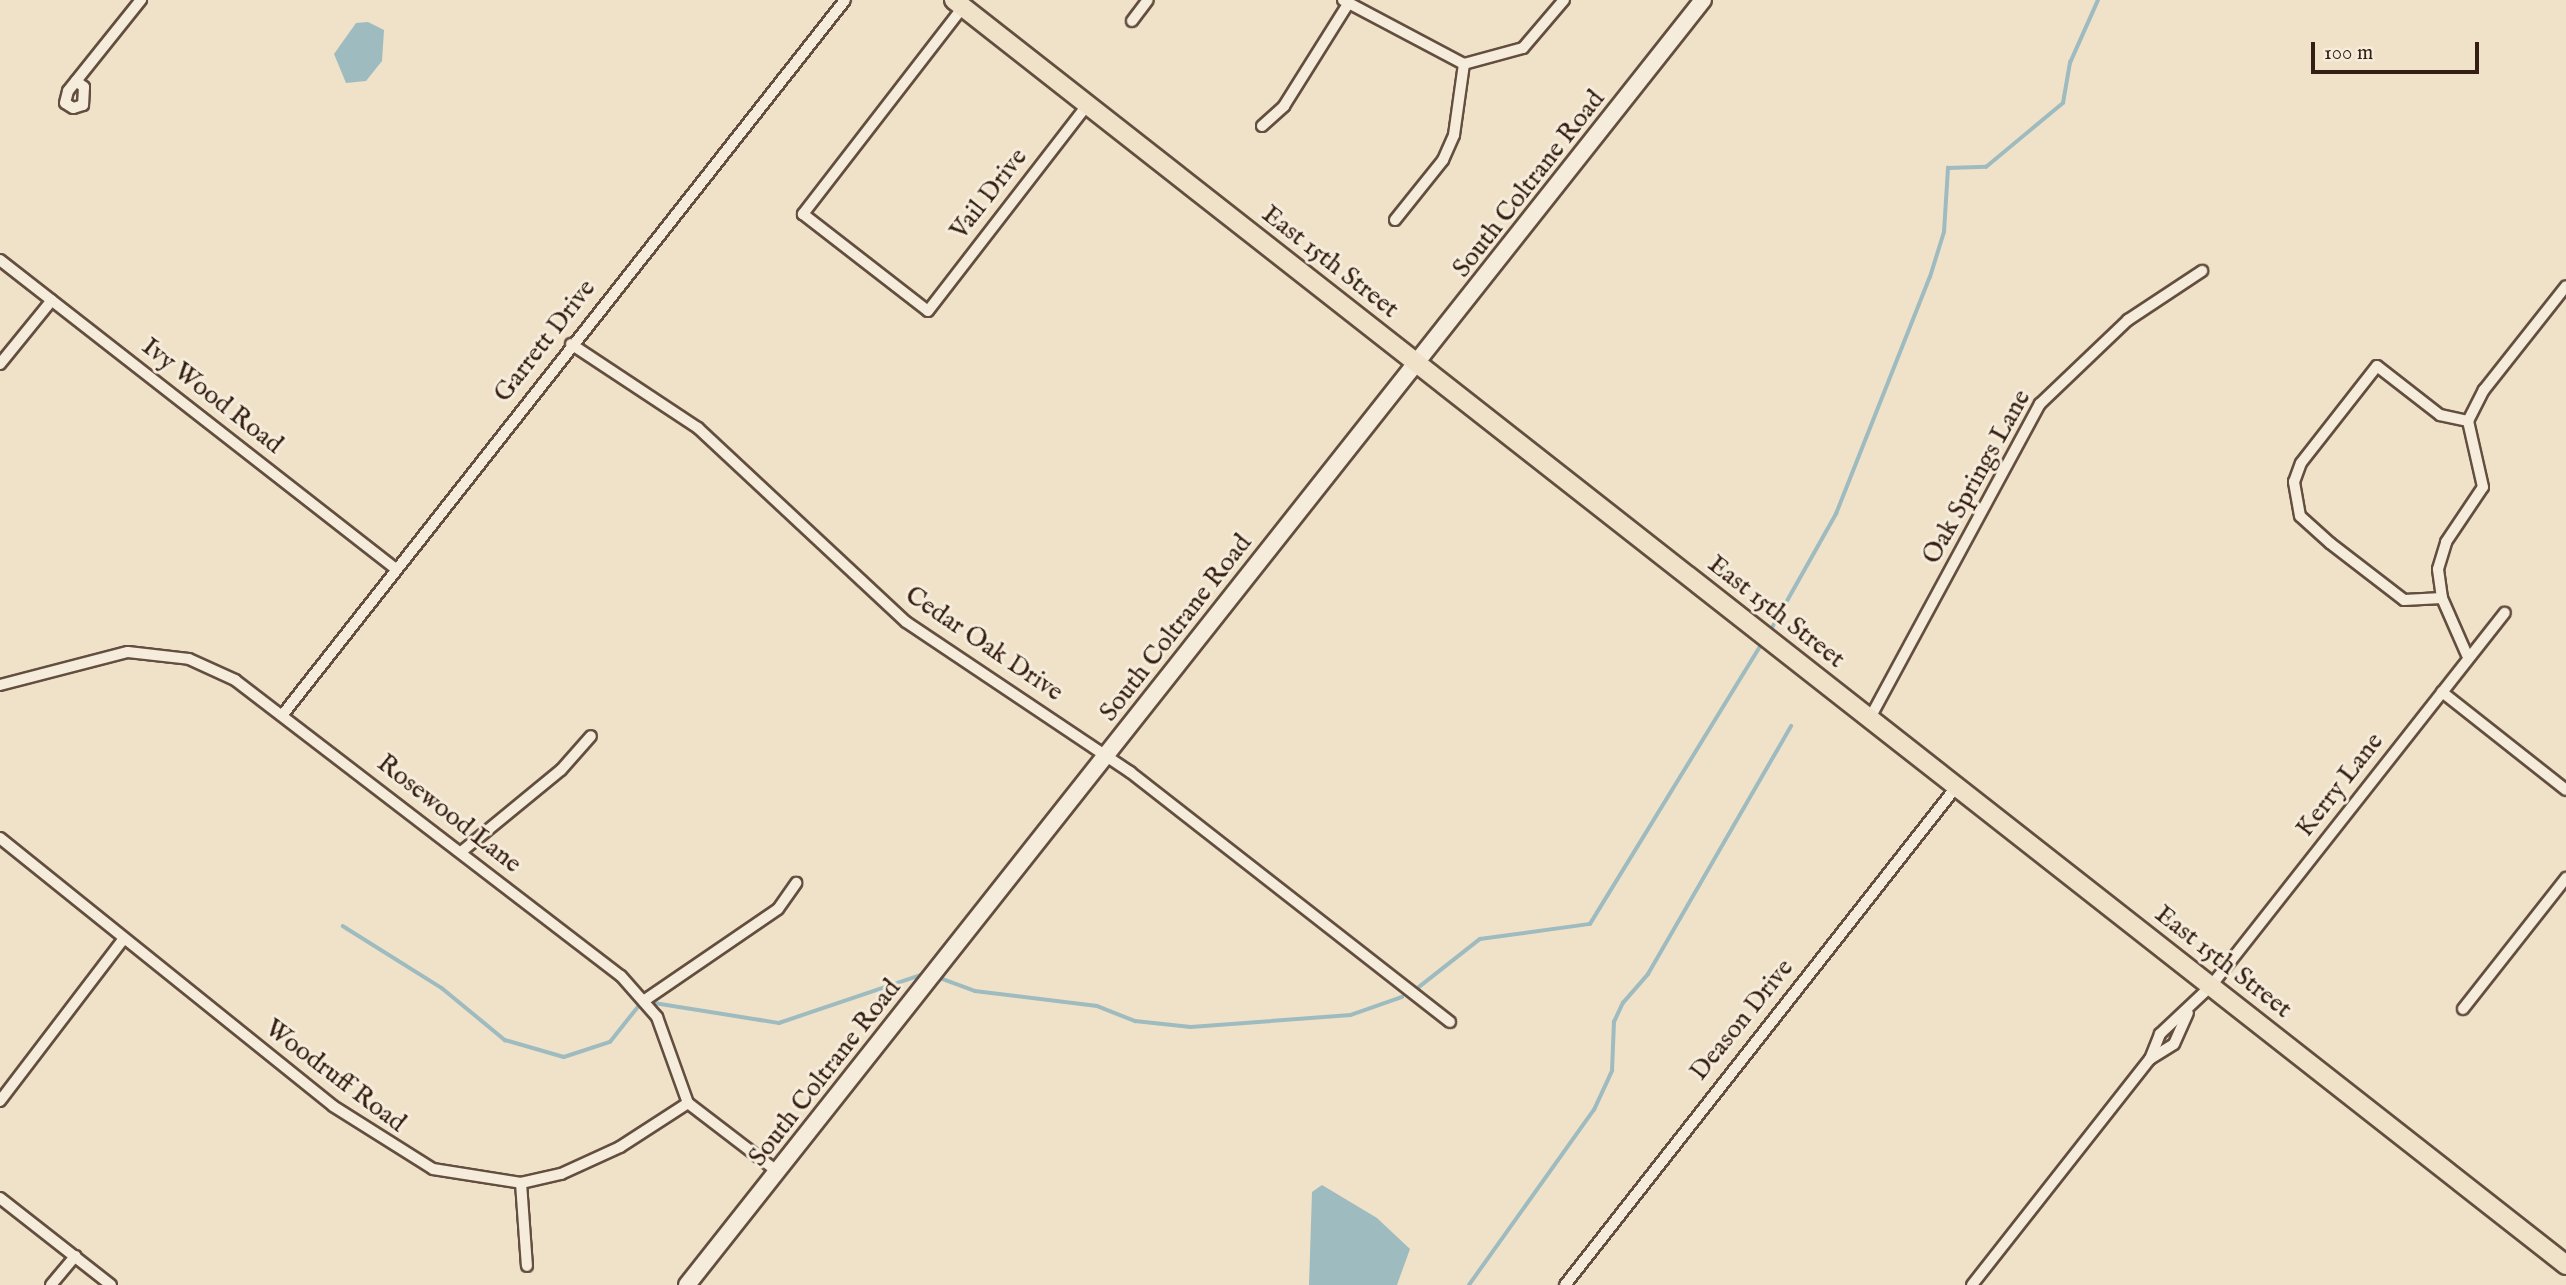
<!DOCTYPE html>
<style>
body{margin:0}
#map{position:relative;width:2566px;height:1285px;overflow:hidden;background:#f0e2c9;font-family:"IM FELL English",serif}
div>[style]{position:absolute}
.water>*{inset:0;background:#9ebbc0}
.stream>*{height:3.5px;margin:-1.75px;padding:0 1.75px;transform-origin:1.75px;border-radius:1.75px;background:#9ebbc0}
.roads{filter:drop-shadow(2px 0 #634e3f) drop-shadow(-2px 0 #634e3f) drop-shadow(0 2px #634e3f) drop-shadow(0 -2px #634e3f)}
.minor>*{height:10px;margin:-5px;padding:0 5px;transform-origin:5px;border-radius:5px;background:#f5ecdc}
.secondary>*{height:16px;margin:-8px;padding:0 8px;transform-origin:8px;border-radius:8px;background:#f5ecdc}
.primary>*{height:18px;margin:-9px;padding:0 9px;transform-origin:9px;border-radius:9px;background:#f0e2c9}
span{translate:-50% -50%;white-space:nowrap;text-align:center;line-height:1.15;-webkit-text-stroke:6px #f5ecdc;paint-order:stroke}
.street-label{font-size:26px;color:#341d11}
.scale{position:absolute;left:2311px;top:42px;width:168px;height:32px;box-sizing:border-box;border:4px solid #341d11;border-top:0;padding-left:9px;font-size:21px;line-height:24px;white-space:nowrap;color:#341d11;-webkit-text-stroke:5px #f5ecdc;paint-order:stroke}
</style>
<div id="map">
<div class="water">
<div style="clip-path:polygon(368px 22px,384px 30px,382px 61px,366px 81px,346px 83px,334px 54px,356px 23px)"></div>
<div style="clip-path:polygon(1322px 1185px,1377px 1218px,1410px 1249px,1397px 1285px,1309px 1285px,1312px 1192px)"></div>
</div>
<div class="stream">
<div style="left:1769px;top:633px;width:137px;rotate:-60.6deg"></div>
<div style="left:1836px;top:514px;width:255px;rotate:-68.4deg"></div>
<div style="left:1930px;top:277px;width:47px;rotate:-72.7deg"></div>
<div style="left:1944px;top:232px;width:64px;rotate:-86.4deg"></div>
<div style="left:1948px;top:168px;width:38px;rotate:-2deg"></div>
<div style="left:1986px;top:167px;width:100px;rotate:-39.7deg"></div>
<div style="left:2063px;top:103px;width:41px;rotate:-80.1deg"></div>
<div style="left:2070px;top:63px;width:69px;rotate:-66deg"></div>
<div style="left:343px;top:926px;width:117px;rotate:32.1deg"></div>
<div style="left:442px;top:988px;width:82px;rotate:39.5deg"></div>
<div style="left:505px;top:1040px;width:61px;rotate:16.1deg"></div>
<div style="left:564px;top:1057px;width:48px;rotate:-18.1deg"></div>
<div style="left:610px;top:1042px;width:50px;rotate:-51.5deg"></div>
<div style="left:937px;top:977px;width:40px;rotate:20.2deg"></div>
<div style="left:975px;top:991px;width:123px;rotate:7deg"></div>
<div style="left:1097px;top:1006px;width:41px;rotate:21.5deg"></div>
<div style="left:1135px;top:1021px;width:56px;rotate:6.1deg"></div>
<div style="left:1191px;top:1027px;width:160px;rotate:-4.3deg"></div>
<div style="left:1351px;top:1015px;width:54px;rotate:-19.4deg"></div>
<div style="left:1414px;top:991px;width:84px;rotate:-38.2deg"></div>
<div style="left:1480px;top:939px;width:111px;rotate:-7.8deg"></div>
<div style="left:1590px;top:924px;width:331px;rotate:-58.5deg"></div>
<div style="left:648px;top:1002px;width:133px;rotate:9.1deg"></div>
<div style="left:779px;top:1023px;width:156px;rotate:-18.7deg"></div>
<div style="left:1469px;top:1285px;width:215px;rotate:-54.5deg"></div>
<div style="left:1594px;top:1110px;width:43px;rotate:-65.2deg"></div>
<div style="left:1612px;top:1071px;width:49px;rotate:-87.7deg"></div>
<div style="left:1614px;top:1022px;width:21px;rotate:-65deg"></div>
<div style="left:1623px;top:1003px;width:38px;rotate:-49deg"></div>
<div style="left:1648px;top:974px;width:286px;rotate:-60deg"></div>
</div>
<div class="roads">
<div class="minor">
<div style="left:1343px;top:0;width:137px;rotate:27.9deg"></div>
<div style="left:1464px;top:64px;width:61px;rotate:-15.2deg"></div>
<div style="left:1523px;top:48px;width:63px;rotate:-49.5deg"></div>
<div style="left:963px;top:7px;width:262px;rotate:127.7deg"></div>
<div style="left:803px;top:214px;width:158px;rotate:37.8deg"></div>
<div style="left:928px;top:311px;width:260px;rotate:-52.3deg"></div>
<div style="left:1132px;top:21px;width:26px;rotate:-53deg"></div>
<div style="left:76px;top:81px;width:10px;rotate:37deg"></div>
<div style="left:84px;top:87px;width:18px;rotate:93deg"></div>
<div style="left:83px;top:105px;width:10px;rotate:163deg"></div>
<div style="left:73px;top:108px;width:9px;rotate:-148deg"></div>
<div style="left:65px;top:103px;width:12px;rotate:-76deg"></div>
<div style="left:68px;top:91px;width:117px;rotate:-51.3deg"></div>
<div style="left:1262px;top:126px;width:30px;rotate:-42deg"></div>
<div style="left:1284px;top:106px;width:120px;rotate:-57.9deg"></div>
<div style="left:1395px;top:220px;width:77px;rotate:-51.3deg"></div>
<div style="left:1443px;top:160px;width:27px;rotate:-66deg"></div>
<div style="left:1454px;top:135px;width:72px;rotate:-82deg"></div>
<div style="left:0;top:260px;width:502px;rotate:37.97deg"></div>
<div style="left:571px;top:344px;width:152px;rotate:33.5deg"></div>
<div style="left:698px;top:428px;width:284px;rotate:43deg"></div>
<div style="left:906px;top:622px;width:270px;rotate:33.8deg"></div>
<div style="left:1130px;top:772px;width:406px;rotate:38deg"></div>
<div style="left:0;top:364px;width:82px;rotate:-50.9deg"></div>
<div style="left:2442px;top:598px;width:38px;rotate:177deg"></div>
<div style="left:2404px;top:600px;width:93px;rotate:-142.4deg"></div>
<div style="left:2330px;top:543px;width:40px;rotate:-138deg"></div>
<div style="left:2300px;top:516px;width:35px;rotate:-100deg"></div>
<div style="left:2294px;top:482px;width:20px;rotate:-70deg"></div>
<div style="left:2301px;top:463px;width:123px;rotate:-51.9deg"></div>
<div style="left:2377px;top:366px;width:80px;rotate:37.9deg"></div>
<div style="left:2440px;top:415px;width:29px;rotate:12deg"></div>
<div style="left:2467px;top:655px;width:62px;rotate:-113.7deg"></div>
<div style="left:2442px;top:598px;width:29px;rotate:-98deg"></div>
<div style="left:2438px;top:569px;width:28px;rotate:-73deg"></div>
<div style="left:2446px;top:542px;width:66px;rotate:-56.1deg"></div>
<div style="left:2483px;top:487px;width:68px;rotate:-102.8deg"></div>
<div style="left:2468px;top:421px;width:35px;rotate:-63deg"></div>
<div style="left:2484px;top:390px;width:132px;rotate:-51.7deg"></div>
<div style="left:0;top:685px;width:132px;rotate:-14.5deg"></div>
<div style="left:128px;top:652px;width:61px;rotate:6.5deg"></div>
<div style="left:189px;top:659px;width:51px;rotate:24.5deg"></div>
<div style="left:235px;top:680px;width:486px;rotate:37.5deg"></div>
<div style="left:621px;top:976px;width:55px;rotate:48.7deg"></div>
<div style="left:657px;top:1017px;width:91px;rotate:70.2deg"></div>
<div style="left:688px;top:1103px;width:113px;rotate:37.5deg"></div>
<div style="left:2442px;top:692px;width:158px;rotate:38.3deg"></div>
<div style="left:284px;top:713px;width:907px;rotate:-51.8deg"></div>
<div style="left:1870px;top:718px;width:357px;rotate:-61.6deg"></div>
<div style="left:2040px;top:404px;width:122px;rotate:-43.7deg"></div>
<div style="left:2128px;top:320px;width:89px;rotate:-33.5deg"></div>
<div style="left:0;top:838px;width:427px;rotate:38.8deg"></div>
<div style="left:333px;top:1106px;width:118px;rotate:32.2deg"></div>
<div style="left:433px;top:1169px;width:89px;rotate:9deg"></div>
<div style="left:521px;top:1183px;width:41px;rotate:-12.7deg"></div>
<div style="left:561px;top:1174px;width:65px;rotate:-24.6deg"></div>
<div style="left:620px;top:1147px;width:81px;rotate:-32.9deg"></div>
<div style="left:461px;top:852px;width:129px;rotate:-39.4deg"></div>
<div style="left:561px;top:770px;width:45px;rotate:-48.6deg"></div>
<div style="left:645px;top:1000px;width:161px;rotate:-34.4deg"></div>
<div style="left:778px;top:909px;width:32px;rotate:-55deg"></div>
<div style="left:2463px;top:1009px;width:167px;rotate:-51.8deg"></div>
<div style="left:2150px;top:1059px;width:28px;rotate:-32deg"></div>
<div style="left:2174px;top:1044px;width:34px;rotate:-66deg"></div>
<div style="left:0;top:1101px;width:200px;rotate:-52.7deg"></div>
<div style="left:521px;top:1183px;width:83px;rotate:85.9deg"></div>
<div style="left:0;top:1198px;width:141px;rotate:38.1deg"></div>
<div style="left:51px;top:1285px;width:38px;rotate:-50deg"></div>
<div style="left:1565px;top:1285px;width:635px;rotate:-51.85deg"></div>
<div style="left:1972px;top:1285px;width:288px;rotate:-51.8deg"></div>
<div style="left:2150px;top:1059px;width:27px;rotate:-68deg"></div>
<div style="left:2160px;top:1034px;width:70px;rotate:-43.3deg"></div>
<div style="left:2211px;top:986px;width:475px;rotate:-51.8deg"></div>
</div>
<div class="secondary">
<div style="left:687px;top:1285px;width:1638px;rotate:-51.67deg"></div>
</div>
<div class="primary">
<div style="left:954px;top:0;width:2049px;rotate:38.12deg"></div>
</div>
</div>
<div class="street-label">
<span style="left:1529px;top:184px;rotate:-52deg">South Coltrane Road</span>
<span style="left:989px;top:194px;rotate:-52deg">Vail Drive</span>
<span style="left:1330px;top:262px;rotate:38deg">East 15th Street</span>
<span style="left:545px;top:341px;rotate:-52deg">Garrett Drive</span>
<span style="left:212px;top:396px;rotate:38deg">Ivy Wood Road</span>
<span style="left:1977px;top:477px;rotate:-61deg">Oak Springs Lane</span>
<span style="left:1776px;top:612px;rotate:38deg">East 15th Street</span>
<span style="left:1176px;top:628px;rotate:-52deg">South Coltrane Road</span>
<span style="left:984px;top:644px;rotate:34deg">Cedar Oak Drive</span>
<span style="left:2340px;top:785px;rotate:-52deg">Kerry Lane</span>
<span style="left:449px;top:814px;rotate:38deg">Rosewood Lane</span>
<span style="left:2223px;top:962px;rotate:38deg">East 15th Street</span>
<span style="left:1742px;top:1020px;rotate:-51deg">Deason Drive</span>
<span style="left:825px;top:1073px;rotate:-52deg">South Coltrane Road</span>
<span style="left:335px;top:1076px;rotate:37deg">Woodruff Road</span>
</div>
<div class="scale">100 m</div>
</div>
